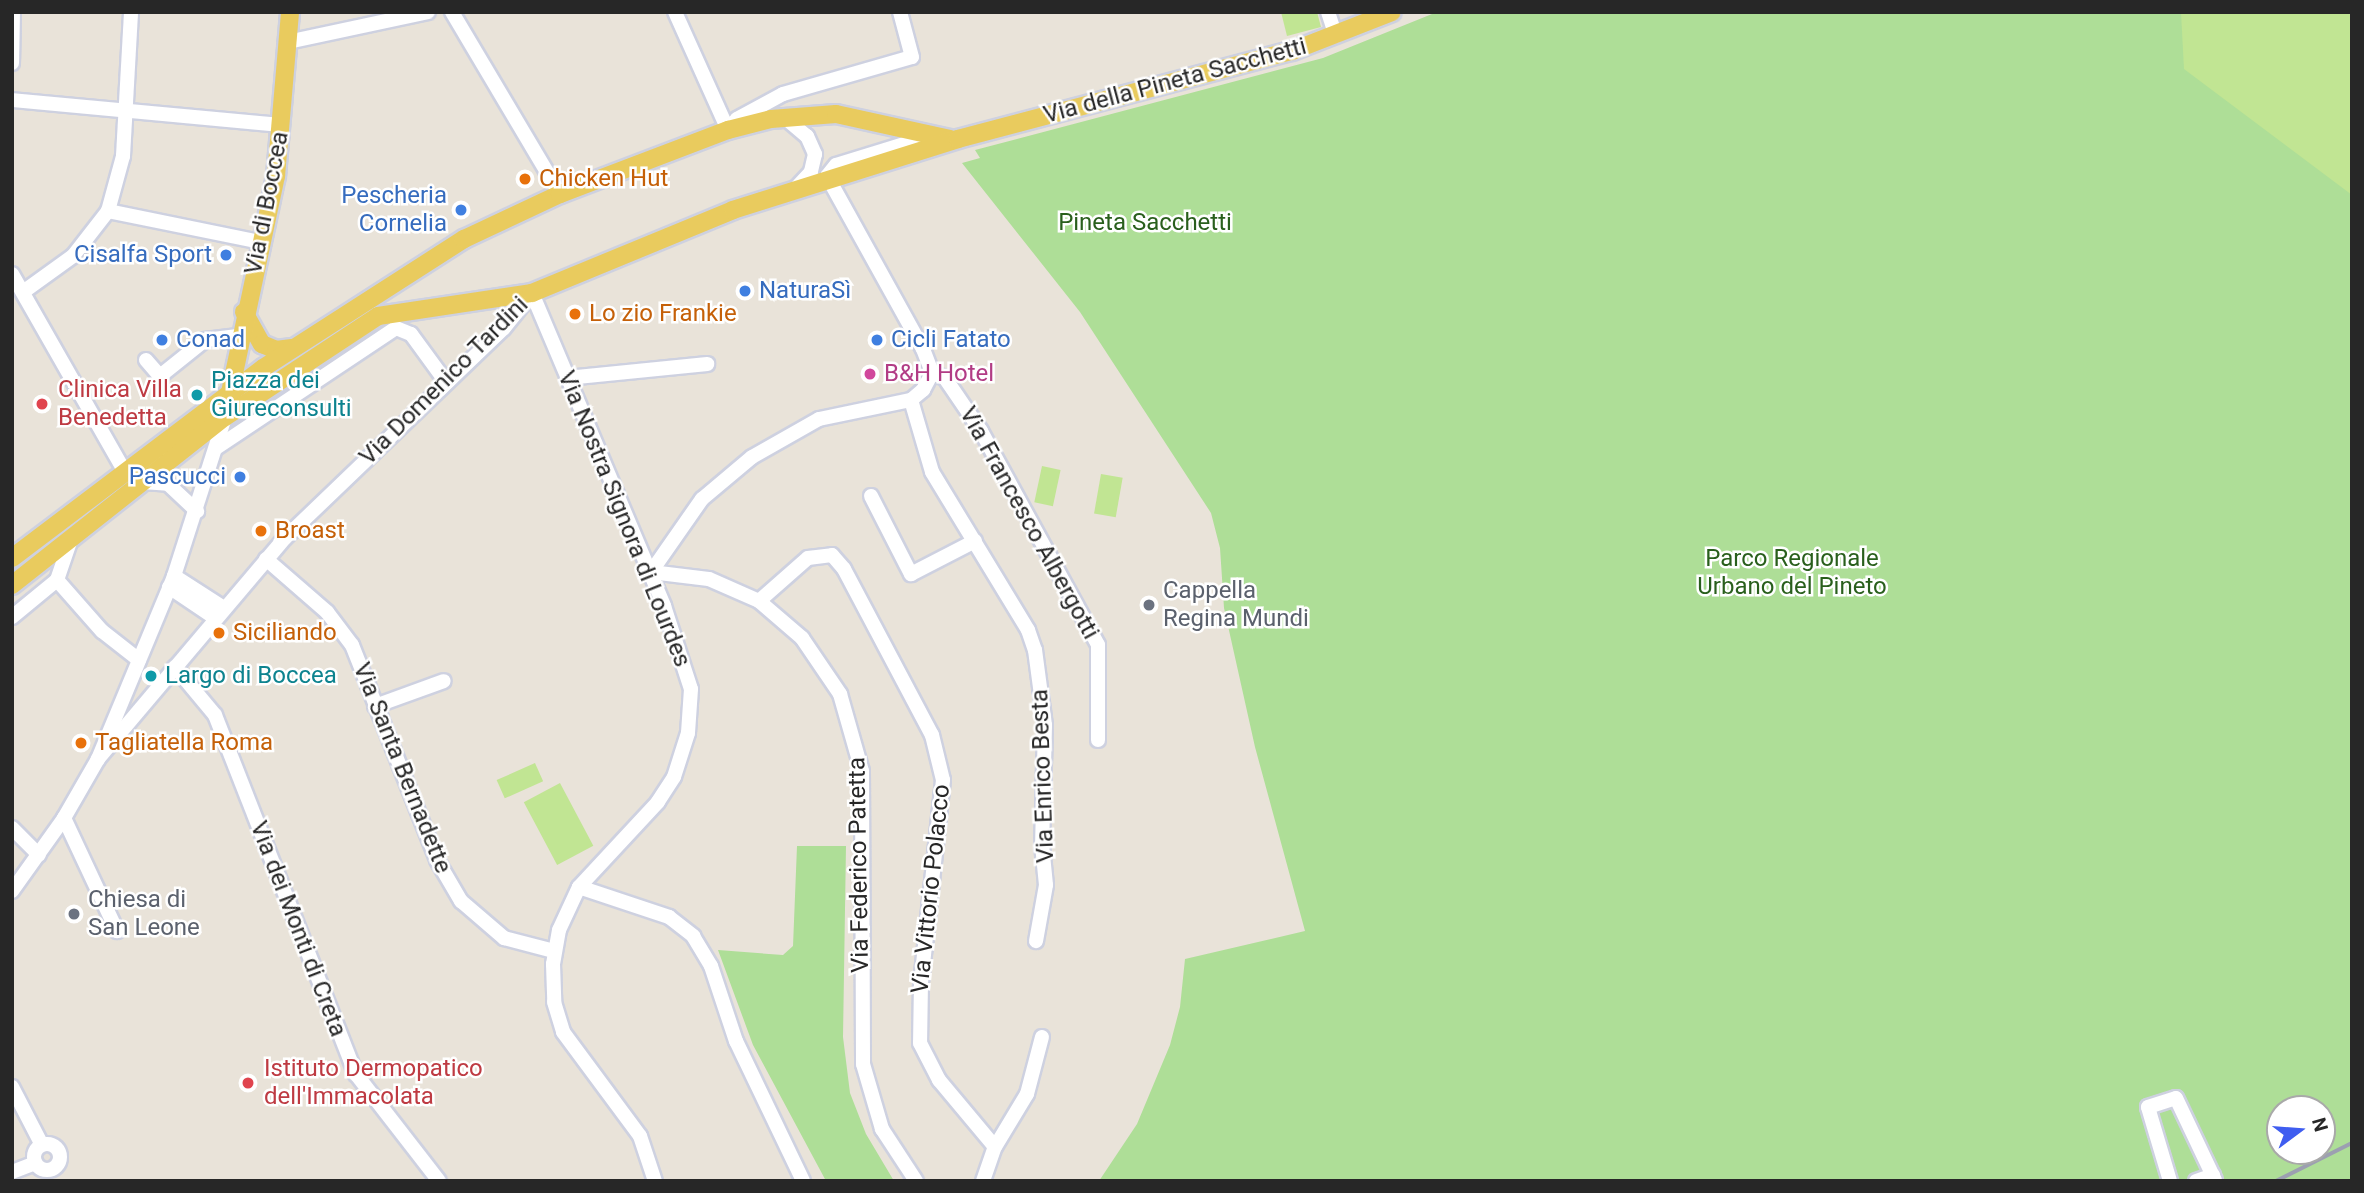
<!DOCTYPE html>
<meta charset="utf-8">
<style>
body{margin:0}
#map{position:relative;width:2364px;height:1193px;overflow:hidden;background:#e9e3d9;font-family:Roboto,sans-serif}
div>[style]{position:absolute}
.green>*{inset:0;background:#aede97}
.pitch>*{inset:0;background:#c1e593;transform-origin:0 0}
.roads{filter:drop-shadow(2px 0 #ced1e0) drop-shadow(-2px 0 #ced1e0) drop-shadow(0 2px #ced1e0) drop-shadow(0 -2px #ced1e0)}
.minor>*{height:14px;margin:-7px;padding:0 7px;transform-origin:7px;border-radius:7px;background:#fff}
.minor>.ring{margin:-7px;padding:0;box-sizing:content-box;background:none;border:14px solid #fff;border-radius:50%}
.major>*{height:18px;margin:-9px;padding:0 9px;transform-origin:9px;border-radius:9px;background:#e9cb5e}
.rail>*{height:3.5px;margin:-1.75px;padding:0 1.75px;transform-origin:1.75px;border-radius:1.75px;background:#9c9fb1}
.dots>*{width:19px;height:19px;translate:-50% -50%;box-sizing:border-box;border:4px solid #fff;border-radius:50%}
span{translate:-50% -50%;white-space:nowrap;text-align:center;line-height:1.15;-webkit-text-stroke:5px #fff;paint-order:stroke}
.street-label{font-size:24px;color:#272727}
.food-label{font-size:24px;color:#c56008}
.left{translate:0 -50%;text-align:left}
.shop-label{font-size:24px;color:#366cbe}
.right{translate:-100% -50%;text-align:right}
.park-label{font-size:24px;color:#295f1c}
.hotel-label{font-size:24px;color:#b23c85}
.culture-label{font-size:24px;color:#0d838f}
.health-label{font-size:24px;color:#be3a42}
.worship-label{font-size:24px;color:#5b616d}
.frame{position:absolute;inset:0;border:14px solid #272727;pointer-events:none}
.north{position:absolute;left:2266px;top:1095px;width:70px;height:70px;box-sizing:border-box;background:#fff;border:2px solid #a9a9a9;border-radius:50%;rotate:74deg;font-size:19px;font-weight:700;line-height:28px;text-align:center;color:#272727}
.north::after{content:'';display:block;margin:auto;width:24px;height:32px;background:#3f5df0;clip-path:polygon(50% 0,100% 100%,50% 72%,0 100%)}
</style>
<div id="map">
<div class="green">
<div style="clip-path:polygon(evenodd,1437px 12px,2352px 12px,2352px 1181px,1099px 1181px,1137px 1124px,1170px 1045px,1180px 1007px,1185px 959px,1305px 931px,1255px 747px,1224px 608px,1220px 548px,1211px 513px,1080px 312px,962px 163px,980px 158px,975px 150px,1323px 58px,1437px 12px,2280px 1109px,2322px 1109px,2322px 1151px,2280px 1151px,2280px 1109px)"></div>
<div style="clip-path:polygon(797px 846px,846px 846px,843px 1037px,850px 1093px,866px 1134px,894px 1181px,826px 1181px,753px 1045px,718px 950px,783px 955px,793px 946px)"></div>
</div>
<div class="pitch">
<div style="clip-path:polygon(1281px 12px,1317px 12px,1321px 27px,1287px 36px)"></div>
<div style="clip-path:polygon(2181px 12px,2352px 12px,2352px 195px,2184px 69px)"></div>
<div style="left:1042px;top:466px;width:19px;height:37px;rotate:12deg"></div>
<div style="left:1101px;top:474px;width:22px;height:40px;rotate:10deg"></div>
<div style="left:535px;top:763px;width:20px;height:42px;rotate:66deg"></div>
<div style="left:560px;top:783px;width:71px;height:41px;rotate:62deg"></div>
</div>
<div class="roads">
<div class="minor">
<div style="left:452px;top:12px;width:212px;rotate:59.3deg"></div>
<div style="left:675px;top:12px;width:129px;rotate:65.8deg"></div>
<div style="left:728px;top:130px;width:14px;rotate:-51deg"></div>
<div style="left:737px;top:119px;width:52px;rotate:-28.5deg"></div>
<div style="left:783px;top:94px;width:134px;rotate:-16deg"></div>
<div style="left:912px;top:57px;width:47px;rotate:-104.9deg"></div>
<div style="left:1328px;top:12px;width:25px;rotate:72deg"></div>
<div style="left:288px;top:42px;width:143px;rotate:-12.1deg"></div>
<div style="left:12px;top:63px;width:51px;rotate:-88.9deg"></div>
<div style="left:12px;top:100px;width:271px;rotate:5.3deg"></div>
<div style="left:784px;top:117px;width:30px;rotate:40deg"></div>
<div style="left:807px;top:136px;width:20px;rotate:66deg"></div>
<div style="left:815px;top:154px;width:18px;rotate:103deg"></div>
<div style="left:811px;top:172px;width:23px;rotate:133deg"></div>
<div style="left:927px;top:137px;width:95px;rotate:162.9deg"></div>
<div style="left:836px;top:165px;width:14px;rotate:129deg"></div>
<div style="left:827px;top:176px;width:198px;rotate:61deg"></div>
<div style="left:923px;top:349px;width:26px;rotate:69deg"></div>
<div style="left:108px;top:211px;width:156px;rotate:11.5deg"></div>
<div style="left:12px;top:274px;width:226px;rotate:60.3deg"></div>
<div style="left:23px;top:292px;width:62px;rotate:-35.8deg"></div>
<div style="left:73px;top:256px;width:57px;rotate:-52.1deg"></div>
<div style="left:108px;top:211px;width:57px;rotate:-74.7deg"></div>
<div style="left:123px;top:156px;width:144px;rotate:-86.8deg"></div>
<div style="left:532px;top:293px;width:340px;rotate:67.1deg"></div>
<div style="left:664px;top:606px;width:87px;rotate:72deg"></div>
<div style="left:691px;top:689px;width:44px;rotate:93.9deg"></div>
<div style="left:688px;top:733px;width:46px;rotate:107.7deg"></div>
<div style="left:674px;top:777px;width:30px;rotate:123deg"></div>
<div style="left:658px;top:802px;width:116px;rotate:132.9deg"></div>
<div style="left:579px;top:887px;width:47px;rotate:114.9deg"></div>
<div style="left:559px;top:930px;width:35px;rotate:100deg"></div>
<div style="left:553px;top:964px;width:38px;rotate:88deg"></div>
<div style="left:554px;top:1002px;width:31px;rotate:73deg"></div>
<div style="left:563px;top:1032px;width:129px;rotate:53.5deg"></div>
<div style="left:640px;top:1136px;width:47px;rotate:71.6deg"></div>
<div style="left:146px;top:360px;width:21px;rotate:49deg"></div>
<div style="left:160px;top:376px;width:58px;rotate:-38.7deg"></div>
<div style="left:205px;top:340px;width:35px;rotate:-7deg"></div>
<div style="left:932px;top:373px;width:14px;rotate:21deg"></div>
<div style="left:945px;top:378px;width:64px;rotate:55.8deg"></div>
<div style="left:981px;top:431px;width:244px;rotate:61.3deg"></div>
<div style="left:1098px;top:645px;width:95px;rotate:90deg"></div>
<div style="left:567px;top:378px;width:141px;rotate:-5.7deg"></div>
<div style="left:911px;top:400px;width:75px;rotate:73.7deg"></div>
<div style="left:932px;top:472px;width:185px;rotate:58.7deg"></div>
<div style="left:1028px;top:630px;width:21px;rotate:71deg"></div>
<div style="left:1035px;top:650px;width:76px;rotate:82.4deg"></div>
<div style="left:1045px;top:725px;width:120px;rotate:91.4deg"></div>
<div style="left:1042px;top:845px;width:40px;rotate:84.3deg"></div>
<div style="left:1046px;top:885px;width:57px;rotate:100.1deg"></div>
<div style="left:216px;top:448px;width:216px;rotate:-33.7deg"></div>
<div style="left:396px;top:328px;width:16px;rotate:22deg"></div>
<div style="left:411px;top:334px;width:59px;rotate:53.9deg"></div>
<div style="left:142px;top:482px;width:26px;rotate:4deg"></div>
<div style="left:168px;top:484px;width:40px;rotate:43deg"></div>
<div style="left:871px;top:496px;width:88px;rotate:62.9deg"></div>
<div style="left:911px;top:574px;width:72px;rotate:-27.3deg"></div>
<div style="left:266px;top:559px;width:81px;rotate:41deg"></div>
<div style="left:327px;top:612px;width:41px;rotate:52.9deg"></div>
<div style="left:352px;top:645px;width:231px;rotate:68.4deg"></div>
<div style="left:437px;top:860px;width:48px;rotate:59.7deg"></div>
<div style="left:461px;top:901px;width:57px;rotate:40.7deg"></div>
<div style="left:504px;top:938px;width:52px;rotate:14.6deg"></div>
<div style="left:651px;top:572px;width:58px;rotate:6.9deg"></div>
<div style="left:709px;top:579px;width:55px;rotate:23.7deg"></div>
<div style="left:759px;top:601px;width:57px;rotate:40.7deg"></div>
<div style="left:802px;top:638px;width:68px;rotate:55.8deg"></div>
<div style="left:840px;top:694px;width:80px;rotate:74.1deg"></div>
<div style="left:862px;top:771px;width:293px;rotate:89.8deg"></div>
<div style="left:863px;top:1064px;width:68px;rotate:73.7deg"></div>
<div style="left:882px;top:1129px;width:62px;rotate:56.8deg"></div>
<div style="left:651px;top:572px;width:89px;rotate:-55.1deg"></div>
<div style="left:702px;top:499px;width:65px;rotate:-40deg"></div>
<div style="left:752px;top:457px;width:77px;rotate:-29.6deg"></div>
<div style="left:819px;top:419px;width:94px;rotate:-11.7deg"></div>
<div style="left:911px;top:400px;width:16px;rotate:-40deg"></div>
<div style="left:923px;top:390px;width:19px;rotate:-62deg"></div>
<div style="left:174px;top:576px;width:59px;rotate:32.6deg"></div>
<div style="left:57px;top:580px;width:68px;rotate:48.6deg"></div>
<div style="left:102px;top:631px;width:47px;rotate:38.1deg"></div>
<div style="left:169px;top:587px;width:55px;rotate:34deg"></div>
<div style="left:759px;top:601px;width:65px;rotate:-41.3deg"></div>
<div style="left:808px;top:558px;width:24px;rotate:-7deg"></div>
<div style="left:832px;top:555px;width:18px;rotate:49deg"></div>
<div style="left:844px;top:569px;width:188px;rotate:62.1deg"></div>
<div style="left:932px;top:735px;width:46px;rotate:76.3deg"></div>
<div style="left:943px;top:780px;width:203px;rotate:96.2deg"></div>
<div style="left:921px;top:982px;width:61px;rotate:90.9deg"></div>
<div style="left:920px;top:1043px;width:42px;rotate:62.8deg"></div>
<div style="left:939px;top:1080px;width:87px;rotate:50.1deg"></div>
<div style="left:12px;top:617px;width:58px;rotate:-39.4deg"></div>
<div style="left:57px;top:580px;width:43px;rotate:-71.1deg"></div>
<div style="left:175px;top:667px;width:62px;rotate:50.2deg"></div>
<div style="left:215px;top:715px;width:386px;rotate:68.6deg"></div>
<div style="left:356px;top:1074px;width:135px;rotate:52.2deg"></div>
<div style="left:375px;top:706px;width:73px;rotate:-19.9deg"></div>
<div style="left:98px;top:759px;width:289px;rotate:-49.8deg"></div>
<div style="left:285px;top:538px;width:303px;rotate:-43.8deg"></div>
<div style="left:504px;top:328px;width:45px;rotate:-51.3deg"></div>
<div style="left:64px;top:818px;width:125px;rotate:64.9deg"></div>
<div style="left:12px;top:828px;width:38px;rotate:45deg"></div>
<div style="left:579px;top:887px;width:95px;rotate:18.4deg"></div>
<div style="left:669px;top:917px;width:31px;rotate:38deg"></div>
<div style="left:693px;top:936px;width:35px;rotate:59deg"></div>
<div style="left:711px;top:966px;width:79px;rotate:71.6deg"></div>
<div style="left:736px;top:1041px;width:155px;rotate:64.4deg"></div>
<div style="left:12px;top:891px;width:90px;rotate:-54.5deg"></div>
<div style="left:64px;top:818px;width:68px;rotate:-60deg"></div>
<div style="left:98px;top:759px;width:198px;rotate:-67.4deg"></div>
<div style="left:174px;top:576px;width:167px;rotate:-72.2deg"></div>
<div style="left:12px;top:1087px;width:65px;rotate:62.7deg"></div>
<div class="ring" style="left:34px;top:1144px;width:12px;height:12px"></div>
<div style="left:12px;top:1172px;width:25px;rotate:-21deg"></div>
<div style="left:983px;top:1181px;width:36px;rotate:-71deg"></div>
<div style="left:995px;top:1147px;width:62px;rotate:-58.9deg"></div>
<div style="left:1027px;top:1094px;width:59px;rotate:-75.3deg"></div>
<div style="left:2170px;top:1181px;width:77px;rotate:-106.6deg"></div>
<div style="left:2148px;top:1107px;width:29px;rotate:-18deg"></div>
<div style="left:2176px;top:1098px;width:91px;rotate:64.6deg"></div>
<div style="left:2196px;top:1181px;width:18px;rotate:-19deg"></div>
</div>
<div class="major">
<div style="left:244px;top:312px;width:37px;rotate:61deg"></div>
<div style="left:262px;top:344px;width:15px;rotate:23deg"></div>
<div style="left:276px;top:350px;width:16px;rotate:-7deg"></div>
<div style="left:229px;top:397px;width:226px;rotate:-78deg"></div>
<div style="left:276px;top:176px;width:165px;rotate:-85.1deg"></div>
<div style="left:12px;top:558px;width:315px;rotate:-37.1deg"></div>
<div style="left:263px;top:368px;width:239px;rotate:-32.7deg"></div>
<div style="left:464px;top:239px;width:106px;rotate:-25.1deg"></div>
<div style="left:560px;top:194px;width:180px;rotate:-20.9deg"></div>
<div style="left:728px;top:130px;width:44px;rotate:-14.3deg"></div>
<div style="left:771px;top:119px;width:65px;rotate:-4.4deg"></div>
<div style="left:836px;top:114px;width:117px;rotate:12.4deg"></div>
<div style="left:12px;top:585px;width:271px;rotate:-38.3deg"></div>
<div style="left:225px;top:417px;width:183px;rotate:-33.4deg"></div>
<div style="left:378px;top:316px;width:156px;rotate:-8.5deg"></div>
<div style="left:532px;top:293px;width:217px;rotate:-22.4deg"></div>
<div style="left:733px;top:210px;width:236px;rotate:-17.5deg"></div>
<div style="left:958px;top:139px;width:345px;rotate:-14.8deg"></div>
<div style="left:1292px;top:51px;width:107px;rotate:-21.3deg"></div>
</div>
</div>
<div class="rail">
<div style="left:2276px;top:1181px;width:85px;rotate:-26.6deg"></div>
</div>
<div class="dots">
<div style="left:525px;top:179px;background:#e8710a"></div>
<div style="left:461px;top:210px;background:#3f7fe0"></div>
<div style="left:226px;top:255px;background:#3f7fe0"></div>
<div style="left:745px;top:291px;background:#3f7fe0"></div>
<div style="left:575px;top:314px;background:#e8710a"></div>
<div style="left:162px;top:340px;background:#3f7fe0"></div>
<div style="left:877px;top:340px;background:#3f7fe0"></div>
<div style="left:870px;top:374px;background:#d1479c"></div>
<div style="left:197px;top:395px;background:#0f9aa8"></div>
<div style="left:42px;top:404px;background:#e0444e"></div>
<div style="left:240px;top:477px;background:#3f7fe0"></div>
<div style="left:261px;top:531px;background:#e8710a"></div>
<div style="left:1149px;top:605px;background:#6b7280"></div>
<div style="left:219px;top:633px;background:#e8710a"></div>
<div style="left:151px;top:676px;background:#0f9aa8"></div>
<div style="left:81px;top:743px;background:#e8710a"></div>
<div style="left:74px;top:914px;background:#6b7280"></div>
<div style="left:248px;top:1083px;background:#e0444e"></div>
</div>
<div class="street-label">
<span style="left:1175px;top:81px;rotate:-15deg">Via della Pineta Sacchetti</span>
<span style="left:267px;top:203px;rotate:-79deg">Via di Boccea</span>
<span style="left:444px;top:381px;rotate:-45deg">Via Domenico Tardini</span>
<span style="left:624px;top:519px;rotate:68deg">Via Nostra Signora di Lourdes</span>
<span style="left:1029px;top:523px;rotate:61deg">Via Francesco Albergotti</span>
<span style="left:402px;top:768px;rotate:68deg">Via Santa Bernadette</span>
<span style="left:1043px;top:776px;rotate:-92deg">Via Enrico Besta</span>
<span style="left:859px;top:865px;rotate:-91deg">Via Federico Patetta</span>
<span style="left:931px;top:889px;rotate:-84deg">Via Vittorio Polacco</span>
<span style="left:298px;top:929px;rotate:69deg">Via dei Monti di Creta</span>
</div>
<div class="food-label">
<span class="left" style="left:539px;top:179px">Chicken Hut</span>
<span class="left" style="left:589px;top:314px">Lo zio Frankie</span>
<span class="left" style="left:275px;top:531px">Broast</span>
<span class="left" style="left:233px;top:633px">Siciliando</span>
<span class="left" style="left:95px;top:743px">Tagliatella Roma</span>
</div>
<div class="shop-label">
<span class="right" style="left:447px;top:210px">Pescheria<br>Cornelia</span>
<span class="right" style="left:212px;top:255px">Cisalfa Sport</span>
<span class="left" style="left:759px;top:291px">NaturaSì</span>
<span class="left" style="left:176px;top:340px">Conad</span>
<span class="left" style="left:891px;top:340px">Cicli Fatato</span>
<span class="right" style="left:226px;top:477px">Pascucci</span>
</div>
<div class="park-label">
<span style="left:1145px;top:223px">Pineta Sacchetti</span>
<span style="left:1792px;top:573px">Parco Regionale<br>Urbano del Pineto</span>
</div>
<div class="hotel-label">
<span class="left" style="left:884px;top:374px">B&amp;H Hotel</span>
</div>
<div class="culture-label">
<span class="left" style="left:211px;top:395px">Piazza dei<br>Giureconsulti</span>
<span class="left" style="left:165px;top:676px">Largo di Boccea</span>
</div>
<div class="health-label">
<span class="left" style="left:58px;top:404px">Clinica Villa<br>Benedetta</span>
<span class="left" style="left:264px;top:1083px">Istituto Dermopatico<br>dell'Immacolata</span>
</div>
<div class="worship-label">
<span class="left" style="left:1163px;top:605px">Cappella<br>Regina Mundi</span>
<span class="left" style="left:88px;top:914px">Chiesa di<br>San Leone</span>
</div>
<div class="frame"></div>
<div class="north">N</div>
</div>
